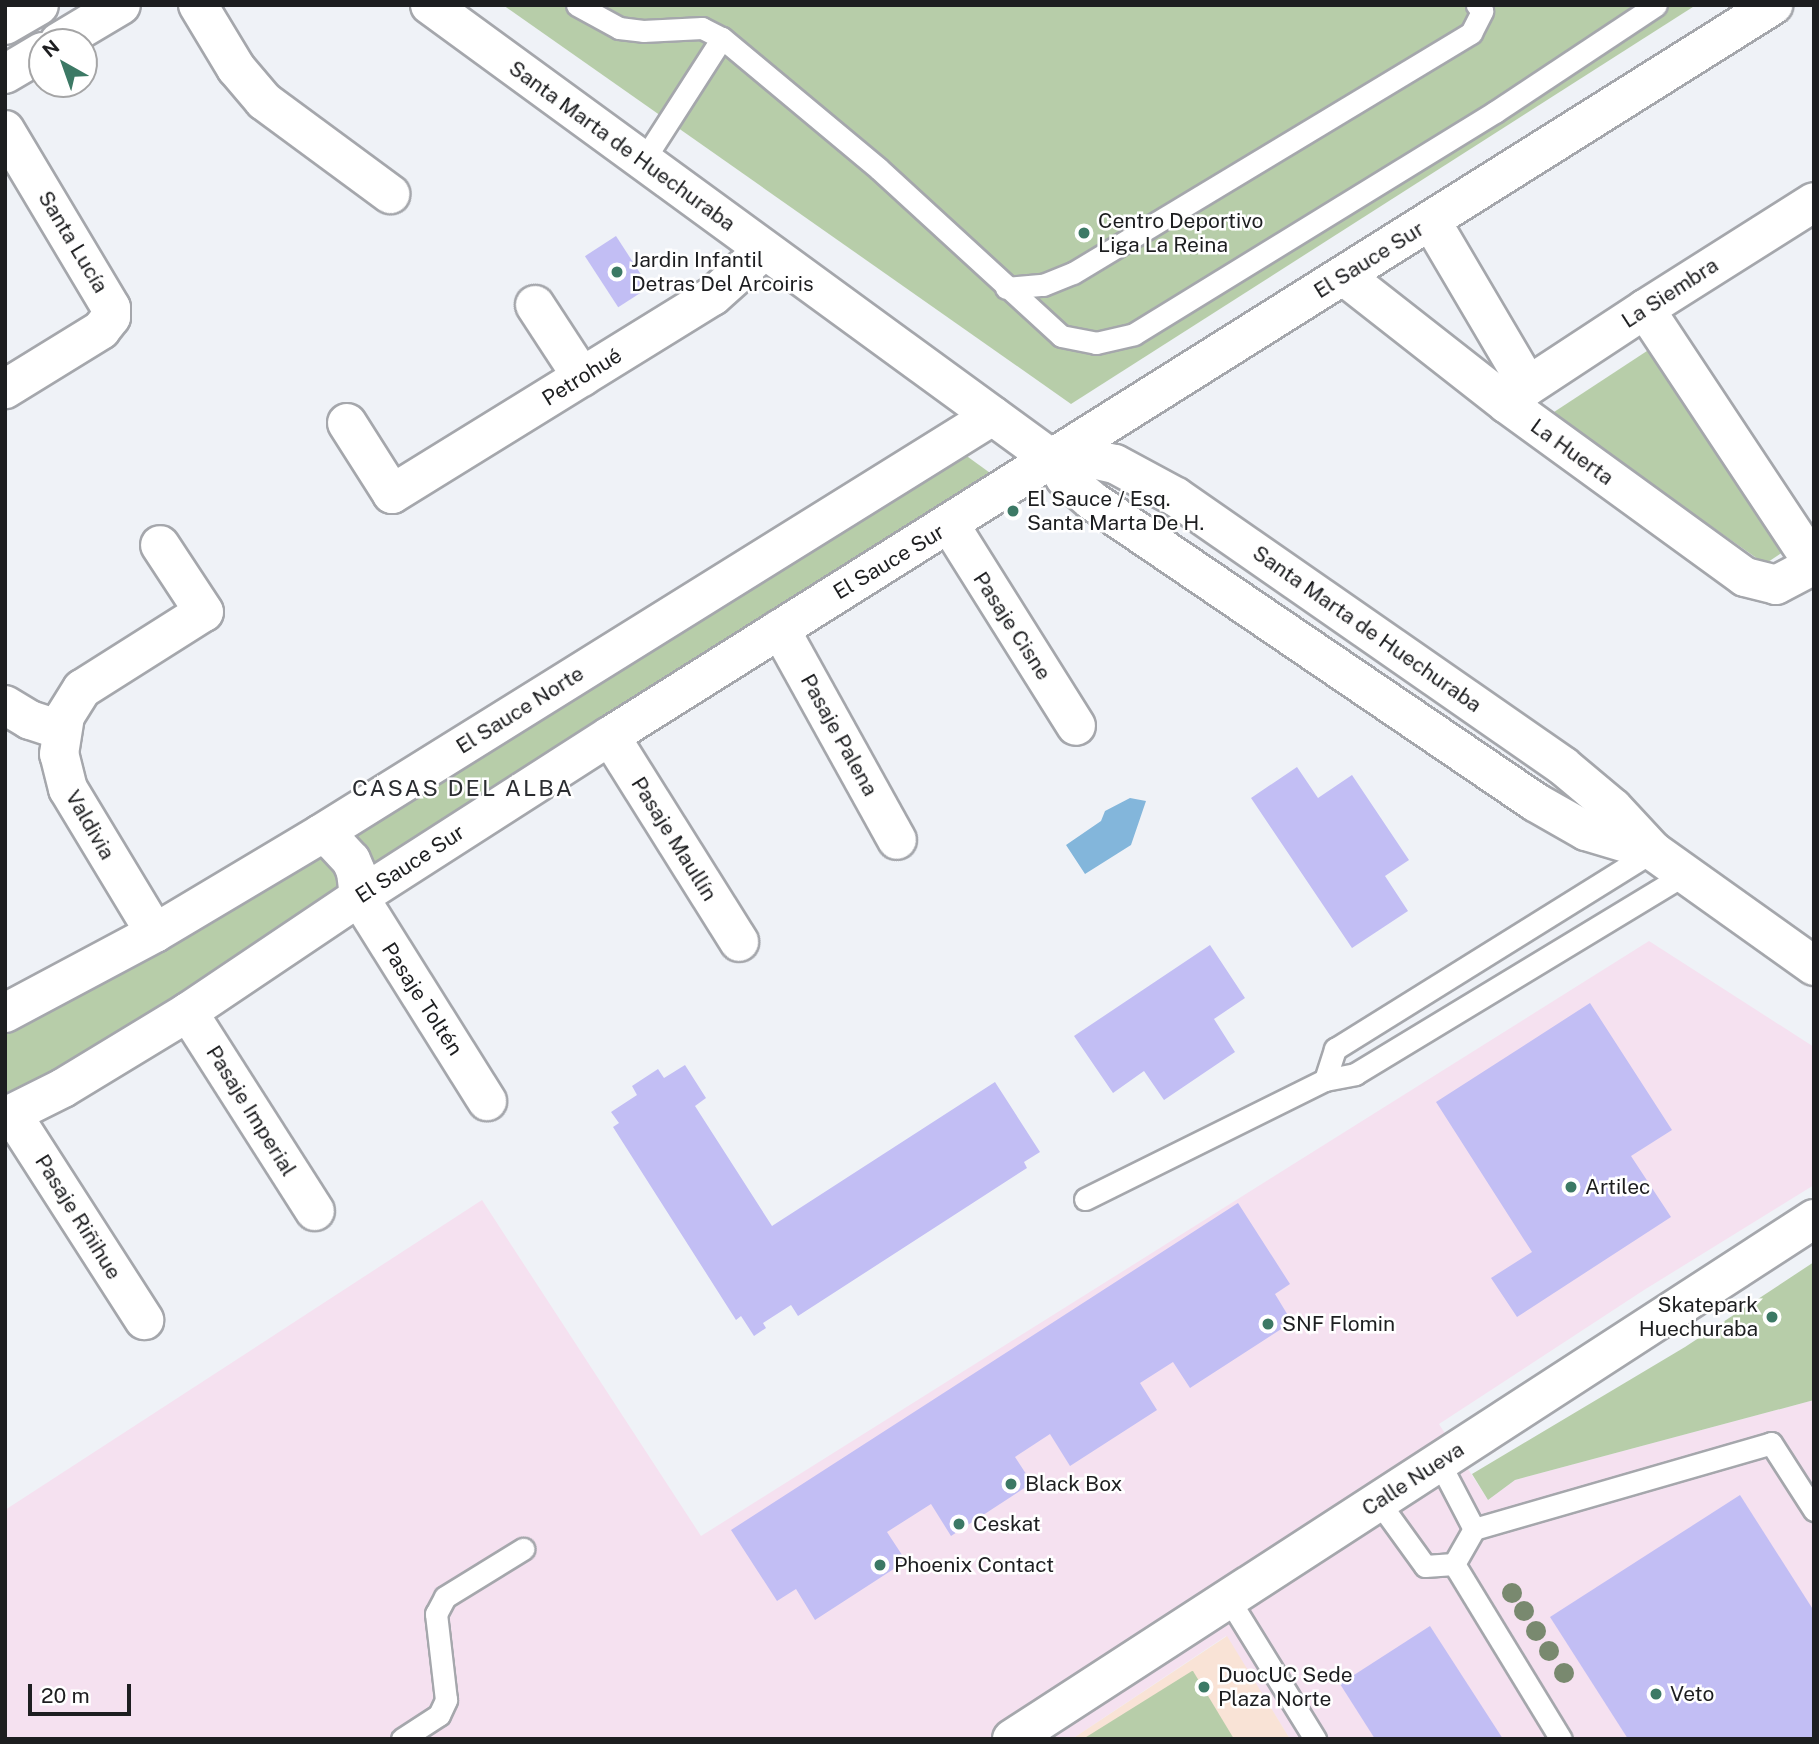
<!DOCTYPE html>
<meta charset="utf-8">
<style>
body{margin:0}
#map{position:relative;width:1819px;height:1744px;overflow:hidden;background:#eff2f7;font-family:"Public Sans",sans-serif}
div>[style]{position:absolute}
.industrial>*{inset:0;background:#f5e1f0}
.education>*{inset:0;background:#f9e3d6}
.green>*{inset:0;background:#b7cda9}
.water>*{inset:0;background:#83b6db}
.building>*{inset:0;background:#c2bef4;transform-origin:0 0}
.roads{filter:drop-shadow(2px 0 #a5a7ac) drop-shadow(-2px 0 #a5a7ac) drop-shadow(0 2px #a5a7ac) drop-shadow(0 -2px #a5a7ac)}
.service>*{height:21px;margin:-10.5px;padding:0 10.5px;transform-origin:10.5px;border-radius:10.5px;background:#fff}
.minor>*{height:38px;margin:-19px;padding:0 19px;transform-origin:19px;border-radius:19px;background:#fff}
.tertiary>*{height:38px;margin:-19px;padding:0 19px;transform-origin:19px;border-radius:19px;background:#fff}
.trees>*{width:20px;height:20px;margin:-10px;border-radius:50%;background:#79896f}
.dots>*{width:19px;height:19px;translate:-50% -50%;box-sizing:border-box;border:4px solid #fff;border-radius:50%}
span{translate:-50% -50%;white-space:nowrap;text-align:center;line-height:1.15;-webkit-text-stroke:5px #fff;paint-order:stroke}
.street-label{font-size:21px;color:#1d1e20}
.poi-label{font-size:21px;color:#1d1e20}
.left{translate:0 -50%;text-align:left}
.right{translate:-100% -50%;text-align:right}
.neighbourhood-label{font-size:23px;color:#2b2d31;letter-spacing:2px}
.frame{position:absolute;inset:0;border:7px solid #1d1e20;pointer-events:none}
.north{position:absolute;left:28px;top:28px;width:70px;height:70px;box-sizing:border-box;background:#fff;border:2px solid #a5a5a6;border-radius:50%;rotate:320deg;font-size:19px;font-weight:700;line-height:28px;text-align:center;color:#1d1e20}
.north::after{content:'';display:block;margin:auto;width:24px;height:32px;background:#3c7965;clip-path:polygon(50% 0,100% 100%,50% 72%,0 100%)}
.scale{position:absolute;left:28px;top:1684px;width:103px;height:32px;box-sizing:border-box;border:4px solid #1d1e20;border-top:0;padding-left:9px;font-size:21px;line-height:24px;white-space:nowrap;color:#1d1e20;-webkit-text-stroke:5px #fff;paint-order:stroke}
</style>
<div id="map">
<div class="industrial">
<div style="clip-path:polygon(1649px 941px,1814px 1047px,1814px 1185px,1644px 1290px,1439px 1424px,1488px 1500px,1515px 1480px,1814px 1400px,1814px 1739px,1290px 1739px,1226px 1636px,1072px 1739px,5px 1739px,5px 1510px,482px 1200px,701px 1536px)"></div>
</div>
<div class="education">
<div style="clip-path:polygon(1227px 1636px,1290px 1739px,1072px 1739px)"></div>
</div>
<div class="green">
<div style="clip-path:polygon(503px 5px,1696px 5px,1071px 404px)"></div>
<div style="clip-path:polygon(1650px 349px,1783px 552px,1765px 564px,1551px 414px)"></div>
<div style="clip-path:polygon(957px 449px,1015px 491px,5px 1103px,5px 1034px)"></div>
<div style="clip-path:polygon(1814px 1262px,1814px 1400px,1515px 1480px,1488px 1500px,1472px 1474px,1685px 1347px)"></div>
<div style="clip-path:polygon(1193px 1671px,1234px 1739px,1083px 1739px,1192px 1671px)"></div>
</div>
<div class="water">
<div style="clip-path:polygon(1130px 798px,1146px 801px,1131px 845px,1085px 874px,1066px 845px,1101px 821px,1105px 811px)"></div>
</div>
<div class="building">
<div style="left:616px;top:236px;width:61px;height:37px;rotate:57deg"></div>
<div style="clip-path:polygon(1297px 767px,1318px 798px,1352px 775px,1409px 860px,1385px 876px,1408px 911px,1352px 948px,1251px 798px)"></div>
<div style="clip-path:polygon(1210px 945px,1245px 998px,1214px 1019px,1235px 1052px,1164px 1100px,1144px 1071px,1113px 1093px,1074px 1036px)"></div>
<div style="clip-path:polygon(1590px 1003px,1672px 1130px,1631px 1156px,1671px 1217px,1517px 1317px,1491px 1278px,1532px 1252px,1436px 1102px)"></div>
<div style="clip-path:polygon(685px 1065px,706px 1098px,695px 1106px,772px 1226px,995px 1082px,1040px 1152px,1024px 1162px,1027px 1168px,798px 1316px,791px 1305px,763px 1323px,766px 1328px,754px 1336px,741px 1316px,736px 1320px,613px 1127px,619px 1123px,611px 1112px,637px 1095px,632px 1086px,658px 1069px,664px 1078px)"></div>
<div style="clip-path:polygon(1238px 1203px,1290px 1284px,1275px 1294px,1292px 1322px,1190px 1388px,1173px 1362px,1140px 1383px,1157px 1410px,1070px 1466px,1050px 1434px,1015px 1457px,1032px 1483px,951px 1536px,931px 1504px,887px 1532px,906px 1561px,815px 1620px,796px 1589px,777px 1601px,731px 1530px)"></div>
<div style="clip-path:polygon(1740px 1495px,1814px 1611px,1814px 1739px,1628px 1739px,1550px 1617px)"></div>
<div style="clip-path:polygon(1430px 1626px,1503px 1739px,1375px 1739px,1340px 1684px)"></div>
</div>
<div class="roads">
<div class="service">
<div style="left:577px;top:5px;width:48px;rotate:28.7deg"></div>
<div style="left:619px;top:28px;width:24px;rotate:7deg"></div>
<div style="left:643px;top:31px;width:59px;rotate:-2.9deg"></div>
<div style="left:702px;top:28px;width:22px;rotate:27deg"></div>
<div style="left:722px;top:38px;width:204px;rotate:39.8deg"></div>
<div style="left:879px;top:169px;width:247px;rotate:42.5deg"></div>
<div style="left:1061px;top:336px;width:36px;rotate:11deg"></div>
<div style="left:1096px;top:343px;width:39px;rotate:-13deg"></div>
<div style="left:1134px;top:334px;width:424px;rotate:-31.6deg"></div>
<div style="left:1495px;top:112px;width:193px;rotate:-33.6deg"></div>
<div style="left:643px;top:161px;width:146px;rotate:-57.3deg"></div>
<div style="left:1006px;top:288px;width:37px;rotate:-5deg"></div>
<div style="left:1043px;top:285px;width:32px;rotate:-22deg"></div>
<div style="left:1073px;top:273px;width:465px;rotate:-31.1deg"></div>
<div style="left:1471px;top:33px;width:25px;rotate:-63deg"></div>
<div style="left:1482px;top:11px;width:8px;rotate:-130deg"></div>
<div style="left:1325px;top:1080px;width:33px;rotate:-72deg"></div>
<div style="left:1335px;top:1049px;width:375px;rotate:-31.9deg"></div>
<div style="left:1085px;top:1199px;width:268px;rotate:-26.4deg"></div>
<div style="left:1325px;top:1080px;width:31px;rotate:-11deg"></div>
<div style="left:1355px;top:1074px;width:386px;rotate:-31.2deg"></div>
<div style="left:1439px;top:1462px;width:76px;rotate:62.4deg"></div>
<div style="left:1378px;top:1501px;width:80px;rotate:54.1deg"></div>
<div style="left:1425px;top:1566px;width:29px;rotate:-4deg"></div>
<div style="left:1454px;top:1564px;width:40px;rotate:-60.3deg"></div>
<div style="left:1474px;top:1529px;width:309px;rotate:-16.1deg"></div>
<div style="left:1771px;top:1443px;width:80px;rotate:57.3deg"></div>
<div style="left:1454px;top:1564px;width:205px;rotate:58.6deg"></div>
<div style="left:1228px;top:1598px;width:166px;rotate:58.3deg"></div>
<div style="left:402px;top:1739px;width:44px;rotate:-33deg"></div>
<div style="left:439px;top:1715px;width:17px;rotate:-65deg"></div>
<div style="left:446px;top:1700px;width:87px;rotate:-96.6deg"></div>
<div style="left:436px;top:1614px;width:19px;rotate:-62deg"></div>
<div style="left:445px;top:1597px;width:92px;rotate:-31.6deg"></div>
</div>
<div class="minor">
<div style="left:198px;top:5px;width:74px;rotate:58.9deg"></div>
<div style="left:236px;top:68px;width:43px;rotate:49.7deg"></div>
<div style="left:264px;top:101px;width:157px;rotate:36.4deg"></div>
<div style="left:5px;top:25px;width:39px;rotate:-30deg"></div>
<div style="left:59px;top:42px;width:72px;rotate:-30.8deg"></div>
<div style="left:5px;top:74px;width:43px;rotate:-30.7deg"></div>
<div style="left:5px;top:130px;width:207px;rotate:59.2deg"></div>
<div style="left:111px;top:308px;width:9px;rotate:90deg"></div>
<div style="left:111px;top:317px;width:16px;rotate:128deg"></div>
<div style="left:101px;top:330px;width:113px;rotate:148.4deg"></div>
<div style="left:1431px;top:221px;width:191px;rotate:59.5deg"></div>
<div style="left:1344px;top:276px;width:207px;rotate:38.1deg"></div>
<div style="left:1507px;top:404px;width:294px;rotate:36deg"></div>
<div style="left:1745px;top:577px;width:32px;rotate:14deg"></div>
<div style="left:1776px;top:585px;width:43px;rotate:-27.8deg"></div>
<div style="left:535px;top:305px;width:86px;rotate:56.9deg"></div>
<div style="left:1645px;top:309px;width:306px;rotate:56.5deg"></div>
<div style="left:1507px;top:404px;width:28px;rotate:-41deg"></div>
<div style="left:1528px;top:386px;width:140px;rotate:-33.3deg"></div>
<div style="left:1645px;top:309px;width:200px;rotate:-32.3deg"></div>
<div style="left:347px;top:423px;width:84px;rotate:57.6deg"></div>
<div style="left:392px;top:494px;width:377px;rotate:-31.7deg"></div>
<div style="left:713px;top:296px;width:69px;rotate:-42deg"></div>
<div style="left:950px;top:525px;width:237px;rotate:57.9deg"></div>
<div style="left:780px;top:629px;width:241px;rotate:61deg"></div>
<div style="left:5px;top:705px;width:29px;rotate:31deg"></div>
<div style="left:30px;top:720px;width:33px;rotate:18deg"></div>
<div style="left:610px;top:736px;width:243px;rotate:57.9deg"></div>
<div style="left:359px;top:897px;width:241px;rotate:57.9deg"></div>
<div style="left:155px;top:933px;width:168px;rotate:-121.1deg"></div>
<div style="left:68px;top:789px;width:36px;rotate:-104deg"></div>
<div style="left:59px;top:754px;width:38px;rotate:-81deg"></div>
<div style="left:65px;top:716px;width:32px;rotate:-58deg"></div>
<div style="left:82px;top:689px;width:144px;rotate:-32.3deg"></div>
<div style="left:204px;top:612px;width:80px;rotate:-123.3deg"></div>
<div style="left:188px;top:1012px;width:236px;rotate:57.5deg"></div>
<div style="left:12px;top:1114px;width:245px;rotate:57.3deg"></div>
<div style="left:1012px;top:1739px;width:956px;rotate:-32.96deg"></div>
</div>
<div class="tertiary">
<div style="left:430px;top:5px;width:771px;rotate:36.14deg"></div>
<div style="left:1053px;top:460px;width:22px;rotate:56deg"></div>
<div style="left:1065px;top:478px;width:34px;rotate:40deg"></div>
<div style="left:1091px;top:500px;width:537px;rotate:34.22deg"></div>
<div style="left:1535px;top:802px;width:59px;rotate:29.6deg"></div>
<div style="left:1586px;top:831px;width:70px;rotate:16.6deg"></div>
<div style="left:1053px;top:460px;width:44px"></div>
<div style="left:1097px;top:460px;width:18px;rotate:13deg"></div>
<div style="left:1115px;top:464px;width:69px;rotate:28.4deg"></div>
<div style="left:1176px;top:497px;width:471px;rotate:34.8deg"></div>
<div style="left:1563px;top:766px;width:65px;rotate:40deg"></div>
<div style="left:1613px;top:808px;width:59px;rotate:47.1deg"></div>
<div style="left:1653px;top:851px;width:198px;rotate:35.5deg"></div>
<div style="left:321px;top:834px;width:14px;rotate:30deg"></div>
<div style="left:333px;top:841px;width:26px;rotate:47deg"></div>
<div style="left:351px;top:860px;width:13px;rotate:67deg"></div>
<div style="left:356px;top:872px;width:25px;rotate:83deg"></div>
<div style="left:5px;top:1013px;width:170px;rotate:-28.1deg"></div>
<div style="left:155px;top:933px;width:193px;rotate:-30.8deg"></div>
<div style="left:321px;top:834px;width:791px;rotate:-31.92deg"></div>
<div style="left:5px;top:1117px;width:65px;rotate:-26.6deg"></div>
<div style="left:63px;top:1088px;width:146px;rotate:-31.3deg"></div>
<div style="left:188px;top:1012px;width:206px;rotate:-33.9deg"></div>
<div style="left:359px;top:897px;width:298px;rotate:-32.7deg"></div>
<div style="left:610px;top:736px;width:1374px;rotate:-32.15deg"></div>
</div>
</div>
<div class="trees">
<div style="left:1512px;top:1593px"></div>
<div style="left:1524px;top:1611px"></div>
<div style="left:1536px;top:1631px"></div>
<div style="left:1549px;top:1651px"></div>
<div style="left:1564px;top:1673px"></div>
</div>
<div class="dots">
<div style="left:1084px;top:233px;background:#3c7965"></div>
<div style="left:617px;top:272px;background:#3c7965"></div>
<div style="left:1013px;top:511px;background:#3c7965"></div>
<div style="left:1571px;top:1187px;background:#3c7965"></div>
<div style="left:1772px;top:1317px;background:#3c7965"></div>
<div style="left:1268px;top:1324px;background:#3c7965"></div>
<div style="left:1011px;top:1484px;background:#3c7965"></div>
<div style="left:959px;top:1524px;background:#3c7965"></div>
<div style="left:880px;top:1565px;background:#3c7965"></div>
<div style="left:1204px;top:1687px;background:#3c7965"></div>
<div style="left:1656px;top:1694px;background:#3c7965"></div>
</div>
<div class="street-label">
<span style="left:622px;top:146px;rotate:36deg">Santa Marta de Huechuraba</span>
<span style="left:73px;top:242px;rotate:59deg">Santa Lucía</span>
<span style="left:1369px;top:260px;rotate:-32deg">El Sauce Sur</span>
<span style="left:1670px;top:293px;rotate:-33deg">La Siembra</span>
<span style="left:582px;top:377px;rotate:-32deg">Petrohué</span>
<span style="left:1572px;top:452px;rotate:36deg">La Huerta</span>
<span style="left:889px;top:562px;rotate:-31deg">El Sauce Sur</span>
<span style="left:1012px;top:626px;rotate:57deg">Pasaje Cisne</span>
<span style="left:1367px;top:629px;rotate:35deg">Santa Marta de Huechuraba</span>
<span style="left:520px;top:710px;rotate:-32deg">El Sauce Norte</span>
<span style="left:839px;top:735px;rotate:61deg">Pasaje Palena</span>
<span style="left:90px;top:825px;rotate:60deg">Valdivia</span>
<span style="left:674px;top:839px;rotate:58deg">Pasaje Maullín</span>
<span style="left:410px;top:864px;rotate:-33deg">El Sauce Sur</span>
<span style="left:422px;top:999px;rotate:57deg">Pasaje Toltén</span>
<span style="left:251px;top:1111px;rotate:58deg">Pasaje Imperial</span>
<span style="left:78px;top:1217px;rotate:58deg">Pasaje Riñihue</span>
<span style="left:1413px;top:1479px;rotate:-33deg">Calle Nueva</span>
</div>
<div class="poi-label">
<span class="left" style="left:1098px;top:233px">Centro Deportivo<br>Liga La Reina</span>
<span class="left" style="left:631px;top:272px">Jardin Infantil<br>Detras Del Arcoiris</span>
<span class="left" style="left:1027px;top:511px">El Sauce / Esq.<br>Santa Marta De H.</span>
<span class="left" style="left:1585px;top:1187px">Artilec</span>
<span class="right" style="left:1758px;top:1317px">Skatepark<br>Huechuraba</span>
<span class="left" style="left:1282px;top:1324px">SNF Flomin</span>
<span class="left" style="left:1025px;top:1484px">Black Box</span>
<span class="left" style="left:973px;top:1524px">Ceskat</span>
<span class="left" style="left:894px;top:1565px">Phoenix Contact</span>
<span class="left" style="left:1218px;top:1687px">DuocUC Sede<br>Plaza Norte</span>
<span class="left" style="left:1670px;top:1694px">Veto</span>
</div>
<div class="neighbourhood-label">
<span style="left:463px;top:788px">CASAS DEL ALBA</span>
</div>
<div class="frame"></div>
<div class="north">N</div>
<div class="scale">20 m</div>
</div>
